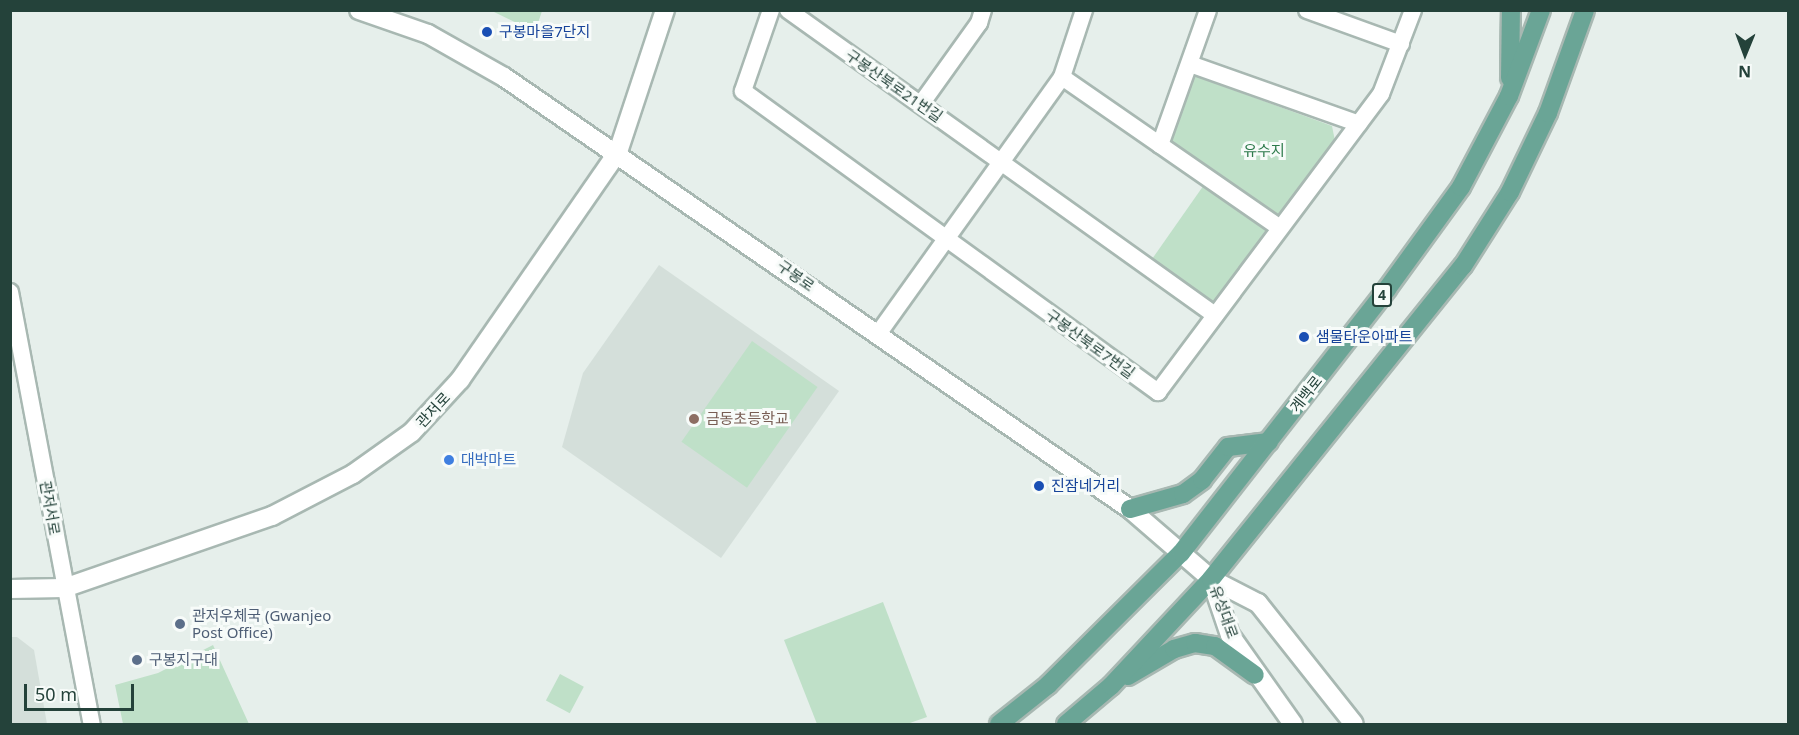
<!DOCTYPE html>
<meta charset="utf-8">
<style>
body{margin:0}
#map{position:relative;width:1799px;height:735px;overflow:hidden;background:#e6efeb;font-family:"Noto Sans","Noto Sans KR",sans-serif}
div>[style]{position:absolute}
.built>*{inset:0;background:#d4dfda}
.green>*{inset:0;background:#bfe0c8;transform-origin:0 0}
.roads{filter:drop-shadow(2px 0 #a8b8b2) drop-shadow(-2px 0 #a8b8b2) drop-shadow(0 2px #a8b8b2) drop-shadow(0 -2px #a8b8b2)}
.street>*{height:16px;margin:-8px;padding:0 8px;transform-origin:8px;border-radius:8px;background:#fff}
.secondary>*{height:18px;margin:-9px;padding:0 9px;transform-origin:9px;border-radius:9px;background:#fff}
.primary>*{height:18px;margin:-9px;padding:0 9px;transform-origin:9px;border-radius:9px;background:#6aa596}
.dots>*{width:16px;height:16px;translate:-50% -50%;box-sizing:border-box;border:3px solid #f7fbf9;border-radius:50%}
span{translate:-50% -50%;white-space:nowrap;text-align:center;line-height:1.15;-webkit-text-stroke:6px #f7fbf9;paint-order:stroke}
.shield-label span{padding:2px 4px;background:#f7fbf9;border:2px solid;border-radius:4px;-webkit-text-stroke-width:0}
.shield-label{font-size:14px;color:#24423a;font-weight:700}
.transit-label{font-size:15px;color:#164399}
.left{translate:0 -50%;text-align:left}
.street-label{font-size:15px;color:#24423a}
.park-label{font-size:15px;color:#2d7a4b}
.education-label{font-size:15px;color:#785e54}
.shop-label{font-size:15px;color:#366cbe}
.service-label{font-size:15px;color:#4e5e75}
.frame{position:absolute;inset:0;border:12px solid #24423a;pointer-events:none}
.north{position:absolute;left:1715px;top:24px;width:60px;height:60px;-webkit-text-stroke:4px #f7fbf9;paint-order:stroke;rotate:181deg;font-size:16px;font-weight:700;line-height:24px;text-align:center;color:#24423a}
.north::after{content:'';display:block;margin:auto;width:21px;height:27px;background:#24423a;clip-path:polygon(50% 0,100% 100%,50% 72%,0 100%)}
.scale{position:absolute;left:24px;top:684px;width:110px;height:27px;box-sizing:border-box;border:3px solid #24423a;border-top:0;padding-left:8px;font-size:18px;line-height:21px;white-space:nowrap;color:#24423a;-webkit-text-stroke:4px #f7fbf9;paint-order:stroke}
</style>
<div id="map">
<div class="built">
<div style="clip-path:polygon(659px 265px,839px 391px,721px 558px,562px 447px,583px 373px)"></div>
<div style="clip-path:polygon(11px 637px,17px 637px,34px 650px,47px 724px,11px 724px)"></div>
</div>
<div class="green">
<div style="clip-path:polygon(492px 11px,542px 11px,535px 32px)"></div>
<div style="clip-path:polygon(1195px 76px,1332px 126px,1335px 141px,1280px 213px,1272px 215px,1166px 137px)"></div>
<div style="left:1206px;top:182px;width:80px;height:99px;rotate:35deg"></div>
<div style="left:752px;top:341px;width:80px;height:123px;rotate:35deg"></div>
<div style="clip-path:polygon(883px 602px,927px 717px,907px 724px,817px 724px,784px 640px)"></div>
<div style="clip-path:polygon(213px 645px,249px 724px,123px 724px,115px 685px,158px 673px)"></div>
<div style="left:560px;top:674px;width:27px;height:30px;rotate:28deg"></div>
</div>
<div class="roads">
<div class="street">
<div style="left:771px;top:10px;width:86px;rotate:109.1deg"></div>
<div style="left:743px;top:91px;width:513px;rotate:35.95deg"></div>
<div style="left:1158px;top:392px;width:372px;rotate:-53.2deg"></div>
<div style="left:1381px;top:94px;width:90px;rotate:-69.1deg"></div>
<div style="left:788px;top:10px;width:525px;rotate:35.54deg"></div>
<div style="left:1307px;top:10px;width:100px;rotate:19.9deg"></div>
<div style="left:1190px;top:64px;width:179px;rotate:19.5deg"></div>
<div style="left:1062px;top:77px;width:265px;rotate:34.7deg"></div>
<div style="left:921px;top:104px;width:100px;rotate:-54.4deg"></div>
<div style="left:979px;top:23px;width:14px;rotate:-73deg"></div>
<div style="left:1160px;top:145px;width:143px;rotate:-70.4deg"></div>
<div style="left:10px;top:292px;width:440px;rotate:79.3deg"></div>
<div style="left:878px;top:334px;width:316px;rotate:-54.4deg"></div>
<div style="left:1062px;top:77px;width:71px;rotate:-71.8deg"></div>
</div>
<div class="secondary">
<div style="left:359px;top:10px;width:73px;rotate:19.2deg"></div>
<div style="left:428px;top:34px;width:87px;rotate:29.5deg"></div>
<div style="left:504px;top:77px;width:761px;rotate:34.61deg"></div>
<div style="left:1130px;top:509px;width:107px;rotate:40.8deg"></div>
<div style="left:1211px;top:579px;width:53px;rotate:27.1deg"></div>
<div style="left:1258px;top:603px;width:154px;rotate:51.6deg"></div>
<div style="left:1211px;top:579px;width:59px;rotate:71.3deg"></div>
<div style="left:1230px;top:635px;width:109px;rotate:54.7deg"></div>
<div style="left:10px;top:589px;width:54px;rotate:-1.1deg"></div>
<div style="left:64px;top:588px;width:220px;rotate:-19.1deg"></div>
<div style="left:272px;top:516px;width:91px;rotate:-27.4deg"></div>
<div style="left:353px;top:474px;width:72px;rotate:-35.4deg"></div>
<div style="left:412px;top:432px;width:71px;rotate:-47.3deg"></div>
<div style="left:460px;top:380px;width:277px;rotate:-55.3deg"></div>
<div style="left:618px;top:152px;width:150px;rotate:-71.7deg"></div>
</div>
<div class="primary">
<div style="left:1510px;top:78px;width:68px;rotate:-89.2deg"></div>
<div style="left:1130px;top:509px;width:55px;rotate:-15.8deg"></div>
<div style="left:1183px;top:494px;width:24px;rotate:-36deg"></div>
<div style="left:1202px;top:480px;width:42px;rotate:-51.8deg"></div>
<div style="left:1228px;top:447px;width:41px;rotate:-7deg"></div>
<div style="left:1128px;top:676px;width:53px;rotate:-30.4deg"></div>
<div style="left:1174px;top:649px;width:22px;rotate:-16deg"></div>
<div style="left:1195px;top:643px;width:20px;rotate:9deg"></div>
<div style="left:1215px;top:646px;width:49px;rotate:35.9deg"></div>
<div style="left:999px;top:724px;width:63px;rotate:-38.5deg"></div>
<div style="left:1048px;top:685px;width:187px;rotate:-44.8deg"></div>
<div style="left:1181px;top:553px;width:335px;rotate:-52deg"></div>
<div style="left:1387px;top:289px;width:126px;rotate:-54deg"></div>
<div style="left:1461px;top:187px;width:103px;rotate:-62.2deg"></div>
<div style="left:1509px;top:96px;width:92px;rotate:-69.6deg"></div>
<div style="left:1066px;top:724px;width:59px;rotate:-40.2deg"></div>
<div style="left:1111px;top:686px;width:146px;rotate:-46.9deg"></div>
<div style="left:1211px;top:579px;width:402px;rotate:-51.2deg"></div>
<div style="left:1463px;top:266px;width:88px;rotate:-57.6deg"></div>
<div style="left:1510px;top:192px;width:88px;rotate:-64.3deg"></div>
<div style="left:1548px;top:113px;width:109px;rotate:-70.2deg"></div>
</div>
</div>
<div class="dots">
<div style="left:487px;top:32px;background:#1a4fb4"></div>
<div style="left:1304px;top:337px;background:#1a4fb4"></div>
<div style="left:694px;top:419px;background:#8d6e63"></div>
<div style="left:449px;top:460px;background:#3f7fe0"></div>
<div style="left:1039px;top:486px;background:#1a4fb4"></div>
<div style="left:180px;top:624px;background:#5c6f8a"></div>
<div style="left:137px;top:660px;background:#5c6f8a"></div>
</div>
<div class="shield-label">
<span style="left:1382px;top:295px">4</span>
</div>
<div class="transit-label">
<span class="left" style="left:499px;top:32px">구봉마을7단지</span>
<span class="left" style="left:1316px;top:337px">샘물타운아파트</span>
<span class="left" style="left:1051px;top:486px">진잠네거리</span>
</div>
<div class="street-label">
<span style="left:894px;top:86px;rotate:35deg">구봉산북로21번길</span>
<span style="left:796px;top:276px;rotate:35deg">구봉로</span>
<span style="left:1090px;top:344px;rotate:36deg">구봉산북로7번길</span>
<span style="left:1306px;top:394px;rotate:-52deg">계백로</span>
<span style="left:433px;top:410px;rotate:-47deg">관저로</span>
<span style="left:50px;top:508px;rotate:80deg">관저서로</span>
<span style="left:1224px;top:612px;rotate:70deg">유성대로</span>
</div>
<div class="park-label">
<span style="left:1264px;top:151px">유수지</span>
</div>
<div class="education-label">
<span class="left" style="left:706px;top:419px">금동초등학교</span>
</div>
<div class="shop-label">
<span class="left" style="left:461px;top:460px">대박마트</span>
</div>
<div class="service-label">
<span class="left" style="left:192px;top:624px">관저우체국 (Gwanjeo<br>Post Office)</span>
<span class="left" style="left:149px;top:660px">구봉지구대</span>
</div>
<div class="frame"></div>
<div class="north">N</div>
<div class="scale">50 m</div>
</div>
